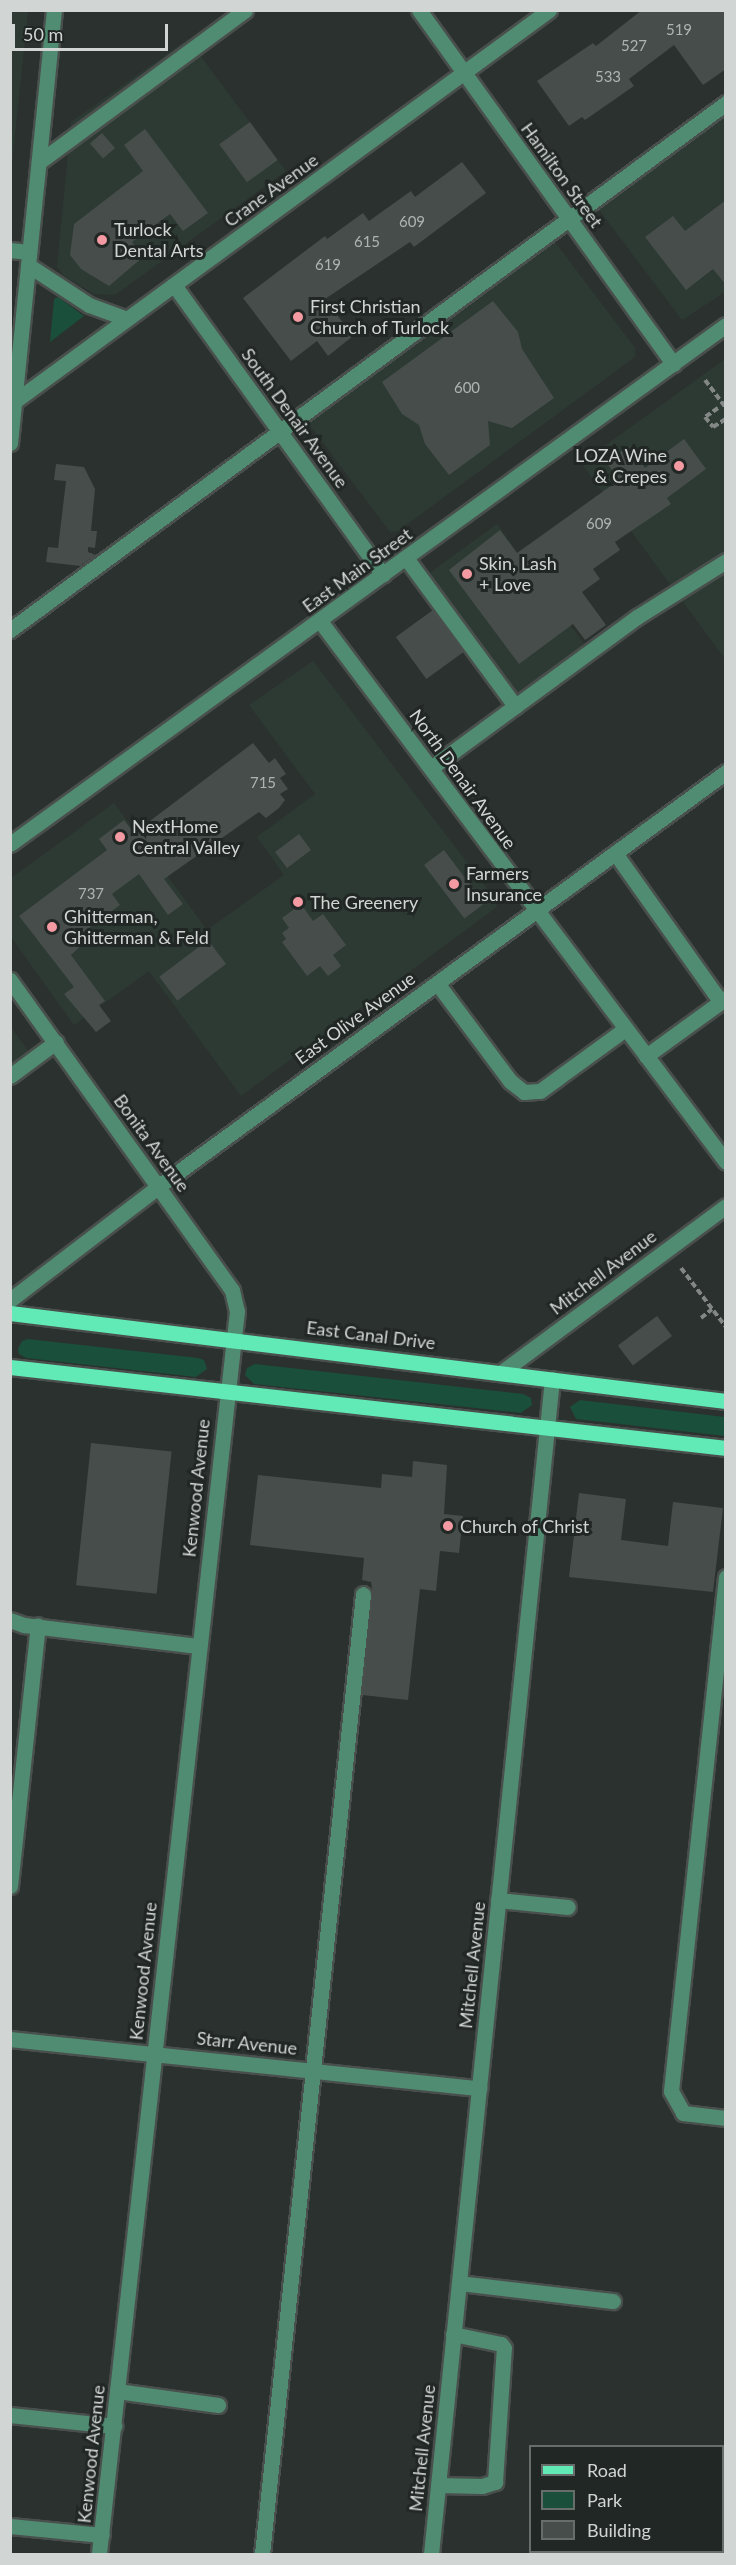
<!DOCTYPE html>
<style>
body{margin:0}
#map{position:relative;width:736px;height:2565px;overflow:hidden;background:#2b312e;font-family:Lato,sans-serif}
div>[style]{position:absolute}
.built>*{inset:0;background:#2d3a34;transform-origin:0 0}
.green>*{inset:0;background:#1a4f3b}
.building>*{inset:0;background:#464d4a;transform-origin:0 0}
.path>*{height:4px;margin-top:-2px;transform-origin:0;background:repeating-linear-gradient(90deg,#838886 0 6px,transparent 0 9px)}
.roads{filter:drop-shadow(2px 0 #494f4c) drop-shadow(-2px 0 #494f4c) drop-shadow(0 2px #494f4c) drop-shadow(0 -2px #494f4c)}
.minor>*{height:15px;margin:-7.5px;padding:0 7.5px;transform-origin:7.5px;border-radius:7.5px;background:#508c72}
.major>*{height:15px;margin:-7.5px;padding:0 7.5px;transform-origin:7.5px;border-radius:7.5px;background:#61eab5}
.dots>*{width:16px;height:16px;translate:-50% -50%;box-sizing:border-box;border:3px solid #212724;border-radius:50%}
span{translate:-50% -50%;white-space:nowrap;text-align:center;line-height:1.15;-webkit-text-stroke:6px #212724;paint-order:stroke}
.number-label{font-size:15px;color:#aeb4b2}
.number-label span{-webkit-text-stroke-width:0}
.street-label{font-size:18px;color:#d1d6d4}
.poi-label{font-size:18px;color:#d1d6d4}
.left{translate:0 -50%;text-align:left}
.right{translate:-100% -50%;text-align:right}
.frame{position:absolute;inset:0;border:12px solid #d1d6d4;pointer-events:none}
.legend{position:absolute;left:529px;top:2445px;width:195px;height:108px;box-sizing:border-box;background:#212724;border:2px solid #676d6a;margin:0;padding:8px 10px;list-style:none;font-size:18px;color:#d1d6d4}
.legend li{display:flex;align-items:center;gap:12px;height:30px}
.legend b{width:30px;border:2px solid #676d6a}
.scale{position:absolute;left:12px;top:24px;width:156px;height:27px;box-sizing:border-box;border:3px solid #d1d6d4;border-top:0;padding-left:8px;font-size:18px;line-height:21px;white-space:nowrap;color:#d1d6d4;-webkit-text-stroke:4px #212724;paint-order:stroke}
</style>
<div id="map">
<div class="built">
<div style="clip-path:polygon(11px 10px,28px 11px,11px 173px,10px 11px)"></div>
<div style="clip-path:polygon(188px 39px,286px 171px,115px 295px,94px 294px,64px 276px,57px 267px,71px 122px)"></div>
<div style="clip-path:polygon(725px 93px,725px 292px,682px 320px,587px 194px)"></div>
<div style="clip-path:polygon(543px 226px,635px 348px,635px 357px,398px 531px,390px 532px,296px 407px)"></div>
<div style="clip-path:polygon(725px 359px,725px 659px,581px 463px)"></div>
<div style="left:497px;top:524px;width:165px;height:98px;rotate:54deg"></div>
<div style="clip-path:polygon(313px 661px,495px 899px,497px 907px,241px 1096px,149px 971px,74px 1025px,11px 937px,10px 879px,114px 803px,207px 930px,284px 875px,257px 837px,315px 794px,249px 705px)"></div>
<div style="clip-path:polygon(10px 1026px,39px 1065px,11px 1086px,10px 1086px)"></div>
</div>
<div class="green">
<div style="clip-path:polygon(58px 297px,84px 316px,50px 342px,54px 299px)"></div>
<div style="clip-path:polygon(28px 1339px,198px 1358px,204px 1360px,207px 1369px,196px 1377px,26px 1358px,19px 1354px,18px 1349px,22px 1341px)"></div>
<div style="clip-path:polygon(255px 1364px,523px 1394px,531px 1398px,532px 1405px,521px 1413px,254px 1384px,245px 1375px,247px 1368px)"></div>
<div style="clip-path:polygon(580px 1400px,725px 1417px,725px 1436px,576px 1419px,570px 1407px)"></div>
</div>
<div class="building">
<div style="clip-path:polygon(642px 10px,726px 10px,726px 69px,703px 85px,674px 45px,629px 79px,634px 86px,585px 120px,582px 117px,569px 126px,537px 81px,593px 43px,596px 46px)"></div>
<div style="left:250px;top:122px;width:47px;height:38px;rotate:54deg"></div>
<div style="clip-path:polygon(145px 129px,208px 213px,183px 231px,170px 214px,132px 242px,143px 257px,109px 286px,81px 269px,70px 255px,74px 224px,143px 171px,124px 145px)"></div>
<div style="left:102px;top:133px;width:20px;height:16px;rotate:49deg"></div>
<div style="clip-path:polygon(462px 162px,486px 193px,414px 247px,410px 242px,325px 299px,353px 336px,328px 356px,317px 341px,291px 361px,243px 298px,325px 236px,327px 239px,363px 213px,369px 221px,411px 191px,415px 197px)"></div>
<div style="clip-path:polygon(726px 200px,726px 285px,713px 269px,686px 290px,645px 237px,673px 216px,685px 231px)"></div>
<div style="clip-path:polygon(493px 301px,518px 332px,522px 349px,554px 398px,512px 428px,488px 421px,490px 445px,449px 475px,425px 444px,419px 425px,402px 414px,382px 382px)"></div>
<div style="clip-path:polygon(684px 439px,706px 469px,667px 498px,671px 504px,615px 542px,620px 550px,593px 569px,600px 579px,582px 592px,606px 625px,585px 640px,573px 624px,519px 664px,449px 570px,500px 530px,517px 553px,559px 523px,619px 480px,606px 462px,629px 446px,645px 468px)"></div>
<div style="clip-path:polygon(56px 464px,84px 467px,95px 489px,91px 531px,97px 531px,95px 548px,88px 547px,88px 552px,96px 555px,80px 566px,46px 562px,48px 547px,58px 548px,66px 481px,54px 480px)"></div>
<div style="left:433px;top:610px;width:52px;height:46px;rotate:54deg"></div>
<div style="clip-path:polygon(253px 743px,269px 763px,275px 758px,286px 774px,280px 778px,288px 789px,280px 794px,285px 800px,279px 808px,266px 818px,259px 812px,164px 879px,183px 904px,168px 915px,139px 874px,112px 894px,120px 905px,82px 933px,87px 940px,71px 955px,105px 1001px,99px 1005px,111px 1021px,96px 1032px,64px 994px,74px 987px,19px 916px,107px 850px,99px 839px,124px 820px,134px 833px)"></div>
<div style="left:299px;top:834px;width:20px;height:30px;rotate:53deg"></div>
<div style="left:444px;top:850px;width:67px;height:25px;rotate:53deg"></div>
<div style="clip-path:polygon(301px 904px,313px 921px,323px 914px,346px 945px,333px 955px,341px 966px,328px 976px,320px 966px,307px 976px,282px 942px,286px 939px,282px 933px,289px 928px,282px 918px)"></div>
<div style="left:208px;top:940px;width:30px;height:61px;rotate:53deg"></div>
<div style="left:657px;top:1316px;width:25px;height:49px;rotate:53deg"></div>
<div style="left:91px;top:1443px;width:81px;height:143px;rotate:6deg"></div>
<div style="clip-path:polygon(413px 1461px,447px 1465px,444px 1514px,463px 1516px,459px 1553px,440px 1551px,436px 1591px,420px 1589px,408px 1700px,362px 1695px,373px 1595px,371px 1582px,362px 1580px,364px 1558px,250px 1545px,258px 1475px,381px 1488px,382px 1474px,412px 1477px)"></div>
<div style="clip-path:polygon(579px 1493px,626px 1499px,621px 1540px,668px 1546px,673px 1502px,723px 1508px,713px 1592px,569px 1577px)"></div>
</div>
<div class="path">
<div style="left:705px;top:380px;width:35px;rotate:53deg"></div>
<div style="left:718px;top:408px;width:16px;rotate:145deg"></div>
<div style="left:705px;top:417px;width:13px;rotate:51deg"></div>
<div style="left:713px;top:427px;width:15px;rotate:-32deg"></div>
<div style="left:681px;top:1268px;width:74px;rotate:52.7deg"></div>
<div style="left:701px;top:1318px;width:14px;rotate:-39deg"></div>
</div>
<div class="roads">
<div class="minor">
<div style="left:419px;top:10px;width:436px;rotate:54.3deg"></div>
<div style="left:39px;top:162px;width:256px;rotate:-36.4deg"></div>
<div style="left:10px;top:250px;width:19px;rotate:6deg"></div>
<div style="left:28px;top:265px;width:73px;rotate:33.3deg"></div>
<div style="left:89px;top:305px;width:40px;rotate:20.2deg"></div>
<div style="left:174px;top:285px;width:357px;rotate:54.2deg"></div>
<div style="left:15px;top:401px;width:662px;rotate:-36.21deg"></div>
<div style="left:10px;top:443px;width:435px;rotate:-84.2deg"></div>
<div style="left:406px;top:558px;width:184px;rotate:53.6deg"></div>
<div style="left:320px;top:621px;width:676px;rotate:53.11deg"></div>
<div style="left:10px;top:630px;width:889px;rotate:-36.35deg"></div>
<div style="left:432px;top:767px;width:254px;rotate:-36.2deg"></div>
<div style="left:637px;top:617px;width:105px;rotate:-32.2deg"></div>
<div style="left:10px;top:844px;width:884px;rotate:-35.94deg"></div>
<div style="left:615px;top:853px;width:181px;rotate:54.6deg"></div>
<div style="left:10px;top:980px;width:381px;rotate:54.4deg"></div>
<div style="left:232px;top:1290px;width:22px;rotate:77deg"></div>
<div style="left:237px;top:1311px;width:1251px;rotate:96.34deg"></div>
<div style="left:437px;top:983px;width:122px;rotate:53.3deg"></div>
<div style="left:510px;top:1081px;width:18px;rotate:38deg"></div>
<div style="left:524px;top:1092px;width:16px;rotate:-4deg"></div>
<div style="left:540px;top:1091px;width:105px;rotate:-36.1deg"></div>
<div style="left:646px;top:1056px;width:99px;rotate:-35.9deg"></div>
<div style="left:10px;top:1076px;width:57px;rotate:-36.5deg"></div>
<div style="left:10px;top:1300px;width:188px;rotate:-37.4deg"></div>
<div style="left:159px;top:1186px;width:702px;rotate:-36.14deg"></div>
<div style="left:503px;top:1371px;width:277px;rotate:-36.5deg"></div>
<div style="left:726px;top:1577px;width:517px;rotate:96.11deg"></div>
<div style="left:671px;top:2091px;width:25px;rotate:61deg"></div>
<div style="left:683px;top:2113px;width:43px;rotate:6.6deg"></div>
<div style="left:10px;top:1620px;width:15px;rotate:20deg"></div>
<div style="left:24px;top:1625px;width:175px;rotate:6.9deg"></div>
<div style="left:10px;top:1886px;width:262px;rotate:-83.9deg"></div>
<div style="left:498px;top:1900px;width:70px;rotate:5.7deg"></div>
<div style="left:10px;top:2039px;width:472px;rotate:6deg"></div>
<div style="left:459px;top:2283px;width:155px;rotate:6.7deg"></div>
<div style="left:117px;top:2391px;width:102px;rotate:7.9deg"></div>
<div style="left:10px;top:2415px;width:105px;rotate:6deg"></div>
<div style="left:438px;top:2485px;width:44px;rotate:1.3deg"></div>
<div style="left:482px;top:2486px;width:14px;rotate:-17deg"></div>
<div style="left:495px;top:2482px;width:134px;rotate:-86.2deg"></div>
<div style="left:504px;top:2348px;width:5px;rotate:-127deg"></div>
<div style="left:501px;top:2344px;width:49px;rotate:-168.2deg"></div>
<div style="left:10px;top:2526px;width:92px;rotate:5.6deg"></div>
<div style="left:262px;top:2554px;width:965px;rotate:-83.99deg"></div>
<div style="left:431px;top:2554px;width:1181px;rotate:-84.12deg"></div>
</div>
<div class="major">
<div style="left:10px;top:1313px;width:721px;rotate:7.01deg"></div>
<div style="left:10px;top:1367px;width:721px;rotate:6.45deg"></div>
</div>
</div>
<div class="dots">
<div style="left:102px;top:240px;background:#f49aa2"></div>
<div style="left:298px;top:317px;background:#f49aa2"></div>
<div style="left:679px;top:466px;background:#f49aa2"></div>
<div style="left:467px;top:574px;background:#f49aa2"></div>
<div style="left:120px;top:837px;background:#f49aa2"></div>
<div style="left:454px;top:884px;background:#f49aa2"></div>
<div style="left:298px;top:902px;background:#f49aa2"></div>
<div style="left:52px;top:927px;background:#f49aa2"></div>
<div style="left:448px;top:1526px;background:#f49aa2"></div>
</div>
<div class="number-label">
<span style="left:679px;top:30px">519</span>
<span style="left:634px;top:46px">527</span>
<span style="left:608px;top:77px">533</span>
<span style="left:412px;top:222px">609</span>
<span style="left:367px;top:242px">615</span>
<span style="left:328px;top:265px">619</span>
<span style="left:467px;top:388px">600</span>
<span style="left:599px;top:524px">609</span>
<span style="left:263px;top:783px">715</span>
<span style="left:91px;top:894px">737</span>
</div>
<div class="street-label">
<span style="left:562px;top:175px;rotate:54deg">Hamilton Street</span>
<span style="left:271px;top:190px;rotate:-36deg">Crane Avenue</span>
<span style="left:295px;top:418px;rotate:54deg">South Denair Avenue</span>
<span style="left:357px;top:570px;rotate:-36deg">East Main Street</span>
<span style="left:463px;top:779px;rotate:54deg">North Denair Avenue</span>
<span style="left:355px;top:1018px;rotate:-36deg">East Olive Avenue</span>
<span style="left:152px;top:1143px;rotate:54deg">Bonita Avenue</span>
<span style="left:603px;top:1272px;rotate:-37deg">Mitchell Avenue</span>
<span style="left:371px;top:1335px;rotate:7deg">East Canal Drive</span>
<span style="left:196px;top:1488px;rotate:-84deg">Kenwood Avenue</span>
<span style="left:472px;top:1965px;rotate:-84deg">Mitchell Avenue</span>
<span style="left:143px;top:1971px;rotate:-84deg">Kenwood Avenue</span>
<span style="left:247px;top:2043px;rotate:6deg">Starr Avenue</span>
<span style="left:422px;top:2448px;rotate:-84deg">Mitchell Avenue</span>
<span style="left:91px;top:2454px;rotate:-84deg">Kenwood Avenue</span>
</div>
<div class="poi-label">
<span class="left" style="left:114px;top:240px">Turlock<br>Dental Arts</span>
<span class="left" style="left:310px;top:317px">First Christian<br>Church of Turlock</span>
<span class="right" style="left:667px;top:466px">LOZA Wine<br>&amp; Crepes</span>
<span class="left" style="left:479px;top:574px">Skin, Lash<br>+ Love</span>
<span class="left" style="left:132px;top:837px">NextHome<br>Central Valley</span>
<span class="left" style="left:466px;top:884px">Farmers<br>Insurance</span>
<span class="left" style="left:310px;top:902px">The Greenery</span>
<span class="left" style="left:64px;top:927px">Ghitterman,<br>Ghitterman &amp; Feld</span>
<span class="left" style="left:460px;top:1526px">Church of Christ</span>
</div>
<div class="frame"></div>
<ul class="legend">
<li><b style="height:8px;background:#61eab5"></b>Road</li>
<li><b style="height:16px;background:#1a4f3b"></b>Park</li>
<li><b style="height:16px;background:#464d4a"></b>Building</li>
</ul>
<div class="scale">50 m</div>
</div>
